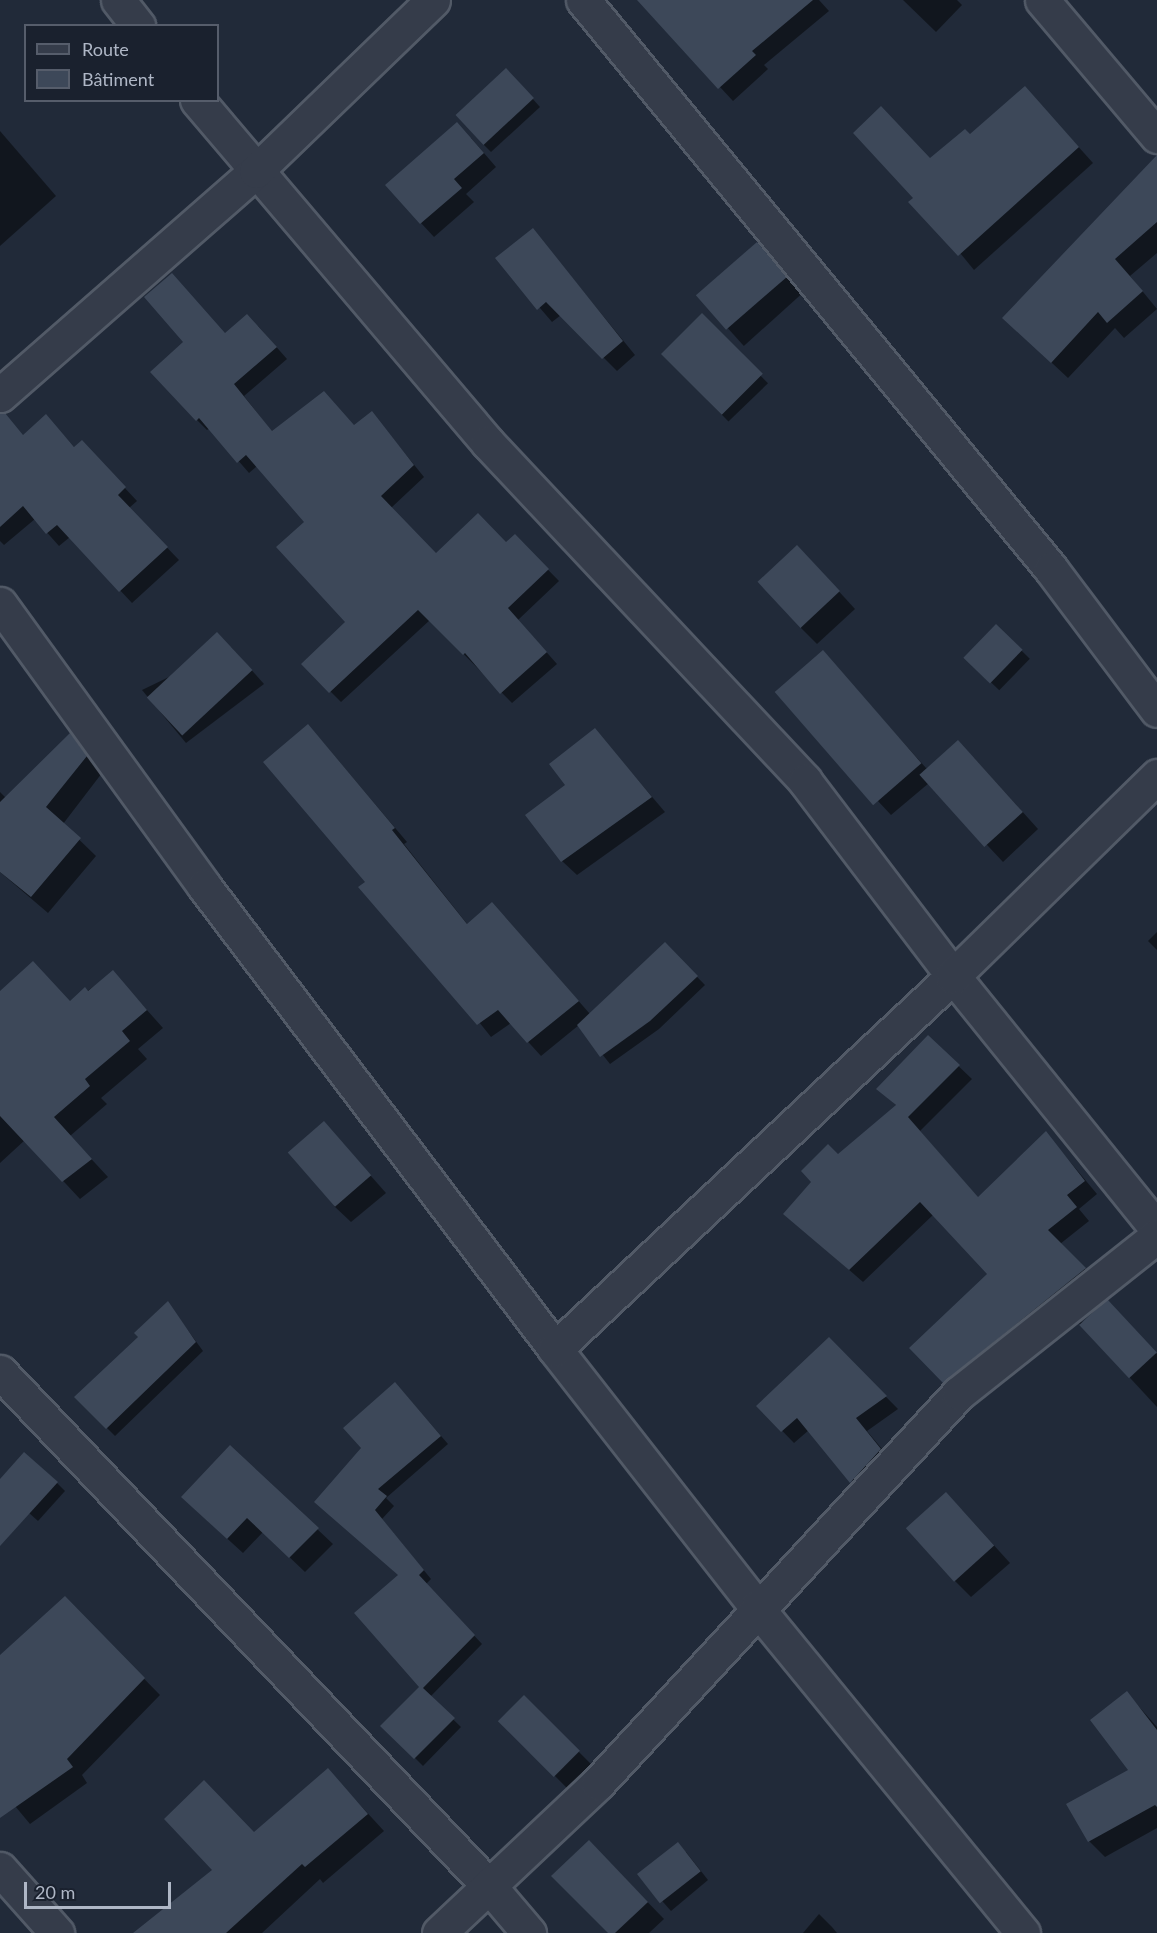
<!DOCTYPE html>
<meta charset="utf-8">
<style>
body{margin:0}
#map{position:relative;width:1157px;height:1933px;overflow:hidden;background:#212a39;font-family:Lato,sans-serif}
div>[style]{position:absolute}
.shadow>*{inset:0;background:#0007;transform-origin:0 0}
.building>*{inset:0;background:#3d4859;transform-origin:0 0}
.roads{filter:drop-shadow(2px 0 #525a67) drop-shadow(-2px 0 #525a67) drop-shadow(0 2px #525a67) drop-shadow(0 -2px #525a67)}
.street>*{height:33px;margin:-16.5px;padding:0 16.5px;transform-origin:16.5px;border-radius:16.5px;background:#353c4a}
span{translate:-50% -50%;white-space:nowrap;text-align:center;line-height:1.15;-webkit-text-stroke:4.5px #1a212e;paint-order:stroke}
.legend{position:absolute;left:24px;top:24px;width:195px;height:78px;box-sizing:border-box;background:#1a212e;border:2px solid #565d6b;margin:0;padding:8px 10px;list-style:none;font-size:18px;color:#afb7c6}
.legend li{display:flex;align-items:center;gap:12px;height:30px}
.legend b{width:30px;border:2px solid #565d6b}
.scale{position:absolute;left:24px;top:1882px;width:147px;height:27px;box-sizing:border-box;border:3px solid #afb7c6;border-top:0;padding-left:8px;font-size:18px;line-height:21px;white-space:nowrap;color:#afb7c6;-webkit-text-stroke:4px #1a212e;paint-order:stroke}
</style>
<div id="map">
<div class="shadow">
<div style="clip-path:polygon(639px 0,819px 0,829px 11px,764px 65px,768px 69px,733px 101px)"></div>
<div style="clip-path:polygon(903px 0,957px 0,962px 5px,936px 32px)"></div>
<div style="clip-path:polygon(514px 78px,540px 107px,491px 152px,483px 144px)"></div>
<div style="clip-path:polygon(1040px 104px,1093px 163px,974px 270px,915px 198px,931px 160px)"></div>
<div style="clip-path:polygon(0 131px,56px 196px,0 246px)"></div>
<div style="clip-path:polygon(471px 138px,496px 167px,466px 194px,474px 202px,434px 237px,421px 223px)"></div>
<div style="clip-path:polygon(1157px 174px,1157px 253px,1130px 276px,1157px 309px,1124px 338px,1115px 328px,1068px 378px,1004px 318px)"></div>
<div style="clip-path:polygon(533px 230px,635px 355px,617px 371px,561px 315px,552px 322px,497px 258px)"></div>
<div style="left:757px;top:244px;width:67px;height:78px;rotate:48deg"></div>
<div style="left:702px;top:315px;width:95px;height:55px;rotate:46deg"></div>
<div style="clip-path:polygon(258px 326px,287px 359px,244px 396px,273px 433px,354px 426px,372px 413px,424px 477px,391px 508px,436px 555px,506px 544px,515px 536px,559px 581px,518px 620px,557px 664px,512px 703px,430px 620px,341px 702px,303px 664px,347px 622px,306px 522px,257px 466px,249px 473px,210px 428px,207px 430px,197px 420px,225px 335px)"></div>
<div style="clip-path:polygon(46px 416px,75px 448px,94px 455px,137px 501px,129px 508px,179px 560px,132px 603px,70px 537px,59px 546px,35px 519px,4px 545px,0 541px,0 436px,24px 436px)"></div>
<div style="clip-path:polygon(813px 563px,855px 609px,817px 644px,801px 628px)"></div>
<div style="left:996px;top:626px;width:47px;height:44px;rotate:44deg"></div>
<div style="clip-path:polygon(231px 647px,264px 684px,186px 743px,142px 690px)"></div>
<div style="clip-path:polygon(823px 652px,926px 768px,974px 758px,1038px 829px,1003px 862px,929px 783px,891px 815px,877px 800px)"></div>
<div style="clip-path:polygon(595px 730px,665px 812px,577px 875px,562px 861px,567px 785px)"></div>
<div style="clip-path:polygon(70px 735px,102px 773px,63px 824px,96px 856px,48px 913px,0 872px,0 792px,6px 798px)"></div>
<div style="clip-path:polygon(321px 740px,407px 842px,404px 844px,468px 925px,505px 917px,590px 1014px,665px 944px,705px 985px,659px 1029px,610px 1064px,579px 1025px,541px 1056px,511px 1023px,491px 1037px,367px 882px)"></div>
<div style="clip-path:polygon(1157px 932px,1157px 950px,1148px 941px)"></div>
<div style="clip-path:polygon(113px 972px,163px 1028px,138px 1049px,147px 1059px,101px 1098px,107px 1104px,70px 1136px,108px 1177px,80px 1199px,25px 1140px,0 1163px,0 993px,71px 1003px)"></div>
<div style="clip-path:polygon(928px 1037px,972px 1079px,920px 1131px,978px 1198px,1046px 1133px,1097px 1194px,1079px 1209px,1089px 1221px,1060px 1244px,1098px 1282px,957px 1395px,911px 1348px,990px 1274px,934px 1214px,863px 1282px,785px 1214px,838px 1156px,897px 1106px,878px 1089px)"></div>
<div style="clip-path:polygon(324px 1123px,386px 1193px,351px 1222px,334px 1206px)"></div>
<div style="clip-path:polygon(168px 1303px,203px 1351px,115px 1436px,76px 1397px,140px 1337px)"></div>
<div style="clip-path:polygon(1115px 1310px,1157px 1354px,1157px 1407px,1079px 1323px)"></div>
<div style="clip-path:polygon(829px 1339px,898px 1409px,867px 1431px,893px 1462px,864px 1494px,809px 1430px,794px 1443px,758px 1406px)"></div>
<div style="clip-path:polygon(403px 1392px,448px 1444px,386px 1498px,394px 1506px,382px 1519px,431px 1579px,426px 1584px,482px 1644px,430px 1697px,461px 1727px,423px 1766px,383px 1726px,422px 1687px,400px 1576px,325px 1510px)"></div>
<div style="clip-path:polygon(230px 1447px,333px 1544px,305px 1572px,263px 1532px,243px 1553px,198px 1512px)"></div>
<div style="clip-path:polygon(0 1481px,57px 1483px,65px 1491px,38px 1521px,0 1487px)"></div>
<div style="clip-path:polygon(962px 1510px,1010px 1563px,971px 1597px,955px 1581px)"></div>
<div style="clip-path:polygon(65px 1598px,160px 1695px,82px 1775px,87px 1783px,30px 1824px,0 1788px,0 1657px)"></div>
<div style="clip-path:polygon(1127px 1693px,1157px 1727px,1157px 1828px,1105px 1857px,1089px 1841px,1068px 1805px,1130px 1770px)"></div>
<div style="left:524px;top:1697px;width:100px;height:34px;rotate:45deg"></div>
<div style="clip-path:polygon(328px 1770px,384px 1831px,323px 1883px,320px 1879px,262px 1933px,178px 1933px,214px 1870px)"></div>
<div style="clip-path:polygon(686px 1852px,708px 1880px,671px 1911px,640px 1876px)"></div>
<div style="clip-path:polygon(605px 1858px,664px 1919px,649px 1933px,610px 1933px)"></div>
<div style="clip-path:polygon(819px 1914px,832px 1927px,837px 1933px,803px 1933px)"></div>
</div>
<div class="building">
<div style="clip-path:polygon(637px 0,813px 0,752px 51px,756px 55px,718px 89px)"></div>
<div style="left:506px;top:68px;width:41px;height:69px;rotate:47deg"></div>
<div style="clip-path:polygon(1025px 86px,1079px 147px,958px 256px,908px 202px,913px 198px,853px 133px,881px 106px,930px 158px,965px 129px,970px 134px)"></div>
<div style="clip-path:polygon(457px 122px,484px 153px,454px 179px,462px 188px,420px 224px,385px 185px)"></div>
<div style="clip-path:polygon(1157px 155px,1157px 222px,1115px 259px,1143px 291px,1107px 323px,1098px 312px,1051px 363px,1002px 318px)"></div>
<div style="clip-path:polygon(533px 228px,623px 341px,602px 359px,546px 302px,537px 310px,495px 258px)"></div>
<div style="left:757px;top:242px;width:46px;height:81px;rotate:49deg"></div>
<div style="clip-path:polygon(172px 273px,225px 333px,247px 314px,277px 347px,234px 384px,272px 431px,324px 391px,354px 425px,372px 411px,414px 465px,381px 496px,436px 553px,478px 513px,506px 542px,515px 534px,549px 569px,508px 608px,547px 652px,500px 694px,465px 653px,463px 655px,418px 610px,329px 693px,301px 664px,345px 622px,276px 547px,304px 522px,246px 455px,237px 463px,199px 418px,196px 421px,150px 372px,183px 342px,144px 297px)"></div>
<div style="left:702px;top:313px;width:86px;height:58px;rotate:45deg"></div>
<div style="clip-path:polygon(0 413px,5px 413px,23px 435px,46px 414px,74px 447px,82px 440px,126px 487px,118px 495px,168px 547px,119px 592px,57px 525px,46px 534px,23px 506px,0 527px)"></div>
<div style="left:797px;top:545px;width:63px;height:54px;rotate:47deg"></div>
<div style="left:996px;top:624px;width:37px;height:47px;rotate:44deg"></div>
<div style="left:217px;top:632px;width:52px;height:96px;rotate:47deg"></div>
<div style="left:823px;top:650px;width:150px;height:64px;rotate:49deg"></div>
<div style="clip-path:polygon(308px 724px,395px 828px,392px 830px,467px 924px,492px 902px,579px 1001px,527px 1043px,498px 1010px,477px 1025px,358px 887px,365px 882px,263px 762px)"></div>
<div style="clip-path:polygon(595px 728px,652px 797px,561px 862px,525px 815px,565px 785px,549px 764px)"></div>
<div style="clip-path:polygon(70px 733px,87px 756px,46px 807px,81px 838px,31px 897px,0 872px,0 802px)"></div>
<div style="left:958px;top:740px;width:97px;height:52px;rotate:48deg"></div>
<div style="clip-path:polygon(665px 942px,698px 976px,650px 1021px,600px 1057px,577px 1025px)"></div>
<div style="clip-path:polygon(33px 961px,70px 1001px,85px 987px,88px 991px,113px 970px,147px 1010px,122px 1031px,130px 1041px,85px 1079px,90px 1086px,54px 1117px,92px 1159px,62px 1182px,0 1116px,0 991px)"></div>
<div style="clip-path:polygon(928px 1035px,960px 1065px,908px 1117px,978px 1197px,1046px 1131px,1085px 1181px,1067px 1195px,1077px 1207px,1048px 1230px,1086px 1268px,943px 1383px,909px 1348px,987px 1274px,920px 1202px,849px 1270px,783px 1214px,811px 1182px,801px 1171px,828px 1144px,838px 1154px,896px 1105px,876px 1089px)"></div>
<div style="left:324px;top:1121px;width:72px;height:48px;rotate:49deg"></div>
<div style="left:1107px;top:1299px;width:73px;height:38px;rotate:47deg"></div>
<div style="clip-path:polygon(168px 1301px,196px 1342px,106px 1429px,74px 1397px,138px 1337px,134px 1333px)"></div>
<div style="clip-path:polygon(829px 1337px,887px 1396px,856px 1418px,881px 1449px,850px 1483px,797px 1418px,781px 1432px,756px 1406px)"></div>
<div style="clip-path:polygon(395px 1382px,441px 1436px,378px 1489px,387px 1496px,375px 1510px,424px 1570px,419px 1575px,475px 1635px,423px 1688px,455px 1718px,414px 1759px,380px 1726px,419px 1687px,354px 1613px,398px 1575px,314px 1502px,361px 1448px,343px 1428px)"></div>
<div style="clip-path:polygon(230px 1445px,319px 1528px,289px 1558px,247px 1518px,227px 1539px,181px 1497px)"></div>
<div style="clip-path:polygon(24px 1452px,58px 1482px,0 1546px,0 1479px)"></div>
<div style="left:946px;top:1492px;width:72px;height:54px;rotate:48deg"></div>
<div style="clip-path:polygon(65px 1596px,145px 1678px,67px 1759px,73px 1767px,0 1818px,0 1655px)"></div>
<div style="clip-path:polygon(1127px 1691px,1157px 1730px,1157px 1807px,1155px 1805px,1088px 1842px,1066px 1804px,1128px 1770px,1090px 1720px)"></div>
<div style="left:524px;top:1695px;width:79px;height:37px;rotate:45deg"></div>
<div style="clip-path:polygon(328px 1768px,368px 1814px,305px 1867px,302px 1864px,226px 1933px,133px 1933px,212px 1870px,164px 1819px,204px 1780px,254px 1832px)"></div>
<div style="clip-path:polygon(589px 1840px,648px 1902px,615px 1933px,608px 1933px,551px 1876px)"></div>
<div style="left:678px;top:1842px;width:37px;height:52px;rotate:52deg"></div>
</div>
<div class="roads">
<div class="street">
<div style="left:118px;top:0;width:33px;rotate:52deg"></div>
<div style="left:583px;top:0;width:737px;rotate:50.56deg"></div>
<div style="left:1051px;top:569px;width:176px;rotate:53.1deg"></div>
<div style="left:1042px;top:0;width:178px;rotate:49.8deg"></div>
<div style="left:197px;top:100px;width:450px;rotate:49.7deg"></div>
<div style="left:488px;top:443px;width:463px;rotate:46.8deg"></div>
<div style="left:805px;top:781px;width:245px;rotate:52.8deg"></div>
<div style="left:953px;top:976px;width:325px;rotate:51.1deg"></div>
<div style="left:0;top:395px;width:340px;rotate:-41.2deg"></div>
<div style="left:256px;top:171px;width:246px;rotate:-44deg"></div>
<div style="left:0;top:604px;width:348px;rotate:54.1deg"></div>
<div style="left:204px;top:886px;width:581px;rotate:52.83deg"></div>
<div style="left:555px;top:1349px;width:328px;rotate:52deg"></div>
<div style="left:757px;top:1608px;width:420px;rotate:50.7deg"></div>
<div style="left:555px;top:1349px;width:545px;rotate:-43.14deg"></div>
<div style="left:953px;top:976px;width:286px;rotate:-44.4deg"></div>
<div style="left:0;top:1372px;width:709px;rotate:46.43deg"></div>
<div style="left:489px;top:1886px;width:62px;rotate:49.6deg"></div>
<div style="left:0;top:1869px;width:86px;rotate:48.3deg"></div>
<div style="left:439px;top:1933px;width:219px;rotate:-43.3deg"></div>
<div style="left:598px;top:1783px;width:531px;rotate:-47.21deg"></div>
<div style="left:959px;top:1393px;width:253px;rotate:-38.4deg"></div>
</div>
</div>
<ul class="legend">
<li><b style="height:8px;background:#353c4a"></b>Route</li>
<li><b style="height:16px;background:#3d4859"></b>Bâtiment</li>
</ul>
<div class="scale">20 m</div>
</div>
